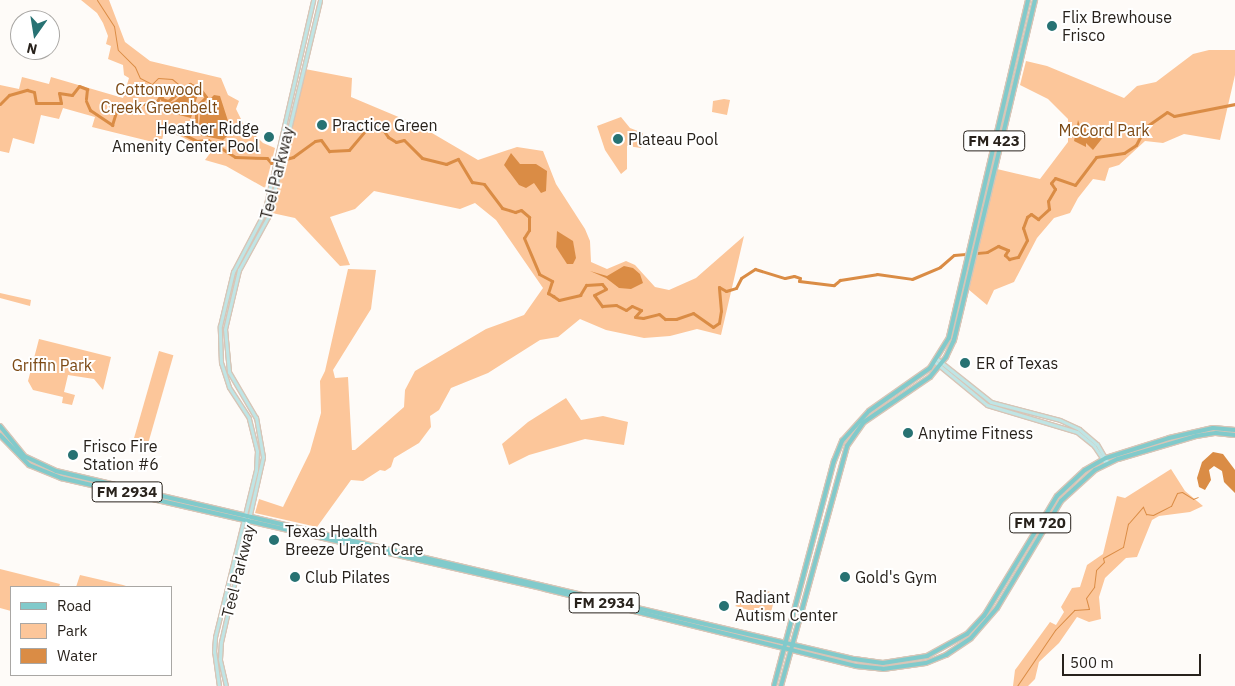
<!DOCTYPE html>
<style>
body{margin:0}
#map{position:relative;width:1235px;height:686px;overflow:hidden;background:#fefbf8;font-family:"IBM Plex Sans",sans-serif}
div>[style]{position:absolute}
.green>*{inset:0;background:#fcc69a;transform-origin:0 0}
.water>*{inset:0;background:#da8c45}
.stream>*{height:1px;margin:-0.5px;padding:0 0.5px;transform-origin:0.5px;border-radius:0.5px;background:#da8c45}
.river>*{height:3px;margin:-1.5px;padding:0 1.5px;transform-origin:1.5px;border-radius:1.5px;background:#da8c45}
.roads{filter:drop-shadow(1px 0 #d7c5b7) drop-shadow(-1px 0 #d7c5b7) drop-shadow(0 1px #d7c5b7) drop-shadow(0 -1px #d7c5b7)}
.secondary>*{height:3px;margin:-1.5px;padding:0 1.5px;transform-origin:1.5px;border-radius:1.5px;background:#c0e5e5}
.primary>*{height:4px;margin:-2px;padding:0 2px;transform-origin:2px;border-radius:2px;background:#81cacb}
.dots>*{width:14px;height:14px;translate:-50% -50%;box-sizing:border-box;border:2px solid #fff;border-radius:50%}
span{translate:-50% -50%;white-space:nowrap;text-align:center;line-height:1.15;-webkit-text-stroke:4px #fff;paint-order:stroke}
.shield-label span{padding:1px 4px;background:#fff;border:1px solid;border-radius:4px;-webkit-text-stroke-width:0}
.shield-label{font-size:15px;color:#28221c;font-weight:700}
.poi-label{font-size:16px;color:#28221c}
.left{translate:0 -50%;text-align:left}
.right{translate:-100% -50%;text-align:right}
.park-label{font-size:16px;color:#7c4914}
.street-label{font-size:16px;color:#28221c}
.legend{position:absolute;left:10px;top:586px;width:162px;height:90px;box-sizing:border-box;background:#fff;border:1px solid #a9a7a4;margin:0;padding:6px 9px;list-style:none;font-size:15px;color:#28221c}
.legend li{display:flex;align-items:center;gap:10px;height:25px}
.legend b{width:25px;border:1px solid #a9a7a4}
.north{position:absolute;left:10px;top:10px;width:50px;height:50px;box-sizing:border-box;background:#fff;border:1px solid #a9a7a4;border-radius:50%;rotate:193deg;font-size:14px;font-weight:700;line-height:20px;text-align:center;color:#28221c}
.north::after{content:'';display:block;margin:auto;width:18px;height:22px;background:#277273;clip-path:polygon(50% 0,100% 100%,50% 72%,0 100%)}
.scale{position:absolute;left:1062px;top:654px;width:139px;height:22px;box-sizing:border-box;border:2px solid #28221c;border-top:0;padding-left:6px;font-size:15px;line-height:18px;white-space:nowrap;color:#28221c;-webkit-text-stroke:4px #fff;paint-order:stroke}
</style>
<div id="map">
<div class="green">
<div style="clip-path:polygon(81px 0,109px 0,125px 42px,150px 61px,221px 78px,228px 95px,239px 101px,236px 109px,243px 123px,263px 143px,275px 148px,265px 188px,226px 166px,205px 160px,211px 152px,180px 136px,164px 132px,161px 144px,92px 127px,95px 117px,63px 108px,59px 119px,41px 115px,34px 144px,13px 138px,9px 153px,0 151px,0 85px,19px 89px,22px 77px,49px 84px,51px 77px,123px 98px,129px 78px,124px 75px,123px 65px,108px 59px,111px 46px,106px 44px,108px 36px,103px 23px,97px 13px)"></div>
<div style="clip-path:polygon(1209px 50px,1235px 50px,1235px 75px,1220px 140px,1184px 134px,1163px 143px,1145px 141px,1119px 165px,1109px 168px,1105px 181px,1093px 179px,1078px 198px,1070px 213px,1054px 218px,1037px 238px,1014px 282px,994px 290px,987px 305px,968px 289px,997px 169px,1040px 179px,1068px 142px,1068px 119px,1048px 99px,1020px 85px,1026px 61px,1047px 66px,1124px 98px,1137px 86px,1156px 82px,1193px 54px)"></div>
<div style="clip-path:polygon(305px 69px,352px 78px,351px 97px,420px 126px,478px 160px,517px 147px,543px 151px,556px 184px,585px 229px,590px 241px,591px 262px,607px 269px,626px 261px,635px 265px,655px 287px,669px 290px,696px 278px,744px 236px,721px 335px,697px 329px,670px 336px,644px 338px,606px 330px,580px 319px,558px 337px,540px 340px,488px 373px,451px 388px,439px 410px,430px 416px,431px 427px,419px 443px,394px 458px,391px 467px,385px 471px,380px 470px,363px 481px,351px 480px,317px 527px,255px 513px,259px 499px,283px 507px,310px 452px,321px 413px,320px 381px,325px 371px,348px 269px,376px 270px,371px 309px,333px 370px,335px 378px,348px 377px,352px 450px,355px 450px,404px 407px,405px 390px,415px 371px,486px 329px,524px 315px,543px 288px,496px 220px,475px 203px,460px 209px,374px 191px,355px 209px,330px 217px,350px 265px,340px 266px,295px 218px,272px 213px)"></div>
<div style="clip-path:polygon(724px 99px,730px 100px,727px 115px,712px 112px,713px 101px)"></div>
<div style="clip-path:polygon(621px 117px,630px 128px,643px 133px,641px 148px,627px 146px,627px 169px,621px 174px,605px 150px,597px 126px)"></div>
<div style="clip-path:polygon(0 293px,31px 300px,30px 306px,0 298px)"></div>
<div style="clip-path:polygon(39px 339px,111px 357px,103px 390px,94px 379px,68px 375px,64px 392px,75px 395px,72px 405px,62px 403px,63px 397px,33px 390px,28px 381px)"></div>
<div style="left:159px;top:351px;width:15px;height:96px;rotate:16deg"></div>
<div style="clip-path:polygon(566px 398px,581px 420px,603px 416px,628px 422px,624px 445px,585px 439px,529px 455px,509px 465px,502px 444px,528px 422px)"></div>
<div style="clip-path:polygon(1171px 469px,1185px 491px,1203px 506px,1190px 512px,1159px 516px,1152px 520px,1137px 557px,1126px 558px,1105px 578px,1099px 597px,1101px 619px,1089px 622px,1077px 617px,1059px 643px,1039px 662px,1035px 679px,1028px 686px,1013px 686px,1015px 670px,1050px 622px,1056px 625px,1064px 612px,1061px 607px,1072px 588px,1080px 587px,1087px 565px,1103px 554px,1117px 496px,1125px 498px)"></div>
<div style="clip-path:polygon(0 569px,60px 584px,59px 587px,11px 587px,11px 611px,0 608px)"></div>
<div style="clip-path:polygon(80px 575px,123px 585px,129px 587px,76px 587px)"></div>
<div style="clip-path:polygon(761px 590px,776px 593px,771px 612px,766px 615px,735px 606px)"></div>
</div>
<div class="water">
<div style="clip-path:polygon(184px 93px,198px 94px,191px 118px,171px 113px,167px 107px,156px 107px,175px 101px)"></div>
<div style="clip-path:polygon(214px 95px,220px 96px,229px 124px,229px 134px,223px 140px,190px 133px,199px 125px,201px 108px)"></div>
<div style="clip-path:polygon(1078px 120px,1080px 126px,1104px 136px,1093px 150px,1086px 143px,1086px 147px,1074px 141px)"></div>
<div style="clip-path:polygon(511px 153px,520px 164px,536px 164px,547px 171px,546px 191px,541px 193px,534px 183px,526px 188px,519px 185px,504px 165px)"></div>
<div style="clip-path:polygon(557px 231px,573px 241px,576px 258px,573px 264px,567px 264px,556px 247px)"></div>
<div style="clip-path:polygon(624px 266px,633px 268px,640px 274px,643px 283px,631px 289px,619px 288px,606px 278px,590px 271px,607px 276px)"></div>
<div style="clip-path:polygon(1213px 452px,1223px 454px,1235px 470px,1235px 493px,1224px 482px,1222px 471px,1214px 466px,1209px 470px,1211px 480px,1205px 490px,1199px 487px,1197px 478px,1202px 462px)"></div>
</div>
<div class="stream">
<div style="left:97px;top:0;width:31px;rotate:57deg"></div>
<div style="left:114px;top:26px;width:24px;rotate:81deg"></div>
<div style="left:118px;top:50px;width:24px;rotate:45deg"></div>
<div style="left:135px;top:67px;width:12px;rotate:66deg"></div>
<div style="left:140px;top:78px;width:13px;rotate:27deg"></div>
<div style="left:152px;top:84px;width:8px;rotate:-45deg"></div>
<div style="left:158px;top:78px;width:14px;rotate:4deg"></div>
<div style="left:172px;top:79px;width:14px;rotate:39deg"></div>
<div style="left:1017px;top:686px;width:68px;rotate:-55.8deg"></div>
<div style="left:1055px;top:630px;width:28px;rotate:-46deg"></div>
<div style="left:1074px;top:610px;width:15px;rotate:-4deg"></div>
<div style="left:1089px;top:609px;width:11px;rotate:-105deg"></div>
<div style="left:1086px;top:598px;width:14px;rotate:-54deg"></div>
<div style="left:1094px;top:587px;width:17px;rotate:-83deg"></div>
<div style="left:1096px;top:570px;width:11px;rotate:-45deg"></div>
<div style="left:1104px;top:562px;width:4px;rotate:-104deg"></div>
<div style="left:1103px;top:558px;width:23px;rotate:-29deg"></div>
<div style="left:1123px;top:547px;width:24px;rotate:-78deg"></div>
<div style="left:1128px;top:524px;width:23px;rotate:-49deg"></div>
<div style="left:1143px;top:507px;width:8px;rotate:67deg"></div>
<div style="left:1146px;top:514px;width:7px;rotate:8deg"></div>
<div style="left:1153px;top:515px;width:20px;rotate:-27deg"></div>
<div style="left:1171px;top:506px;width:14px;rotate:-65deg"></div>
<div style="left:1177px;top:493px;width:5px;rotate:-11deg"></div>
<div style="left:1182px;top:492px;width:13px;rotate:32deg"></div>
<div style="left:1193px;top:499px;width:5px;rotate:-22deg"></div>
</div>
<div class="river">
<div style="left:86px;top:101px;width:10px;rotate:66deg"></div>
<div style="left:90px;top:110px;width:27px;rotate:34deg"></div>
<div style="left:112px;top:125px;width:14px;rotate:-73deg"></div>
<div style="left:116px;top:112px;width:26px;rotate:-21deg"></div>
<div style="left:140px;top:103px;width:14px;rotate:12deg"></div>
<div style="left:154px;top:106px;width:15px;rotate:-58deg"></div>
<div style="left:162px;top:93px;width:6px;rotate:90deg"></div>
<div style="left:162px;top:99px;width:6px;rotate:18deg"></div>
<div style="left:168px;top:101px;width:28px;rotate:-38deg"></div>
<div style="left:190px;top:84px;width:11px;rotate:27deg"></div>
<div style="left:200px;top:89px;width:10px;rotate:53deg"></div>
<div style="left:206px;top:97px;width:14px;rotate:135deg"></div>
<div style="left:196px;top:107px;width:16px;rotate:90deg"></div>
<div style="left:196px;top:123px;width:16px;rotate:133deg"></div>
<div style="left:185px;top:135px;width:13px;rotate:27deg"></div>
<div style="left:197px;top:141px;width:11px;rotate:-5deg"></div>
<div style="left:208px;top:140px;width:32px;rotate:32deg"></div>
<div style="left:235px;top:157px;width:32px;rotate:2deg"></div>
<div style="left:267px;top:158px;width:6px;rotate:51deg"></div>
<div style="left:271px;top:163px;width:23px;rotate:-15deg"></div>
<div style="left:293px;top:157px;width:27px;rotate:-36deg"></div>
<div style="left:315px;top:141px;width:6px;rotate:-9deg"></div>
<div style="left:321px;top:140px;width:14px;rotate:54deg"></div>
<div style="left:329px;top:151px;width:20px;rotate:-3deg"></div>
<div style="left:349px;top:150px;width:25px;rotate:-50deg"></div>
<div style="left:365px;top:131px;width:16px;rotate:-27deg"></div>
<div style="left:379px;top:124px;width:16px;rotate:55deg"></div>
<div style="left:388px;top:137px;width:9px;rotate:32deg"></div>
<div style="left:396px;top:142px;width:8px;rotate:-14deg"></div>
<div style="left:404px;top:140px;width:25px;rotate:45deg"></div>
<div style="left:422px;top:158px;width:25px;rotate:14deg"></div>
<div style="left:446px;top:164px;width:13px;rotate:-23deg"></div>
<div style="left:458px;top:159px;width:27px;rotate:59deg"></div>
<div style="left:472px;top:182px;width:12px;rotate:9deg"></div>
<div style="left:484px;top:184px;width:30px;rotate:53deg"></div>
<div style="left:502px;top:208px;width:14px;rotate:17deg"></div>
<div style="left:515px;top:212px;width:6px;rotate:-18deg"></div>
<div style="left:521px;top:210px;width:11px;rotate:41deg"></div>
<div style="left:529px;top:217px;width:13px;rotate:90deg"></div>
<div style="left:529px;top:230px;width:9px;rotate:122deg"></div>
<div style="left:524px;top:238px;width:39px;rotate:67deg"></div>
<div style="left:539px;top:274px;width:15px;rotate:28deg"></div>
<div style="left:552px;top:281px;width:13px;rotate:108deg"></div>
<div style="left:548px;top:293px;width:6px;rotate:31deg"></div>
<div style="left:553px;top:296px;width:7px;rotate:34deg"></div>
<div style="left:559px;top:300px;width:22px;rotate:-13deg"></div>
<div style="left:580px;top:295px;width:12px;rotate:-59deg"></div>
<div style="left:586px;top:285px;width:16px;rotate:-4deg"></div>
<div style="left:602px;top:284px;width:6px;rotate:51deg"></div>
<div style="left:606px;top:289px;width:13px;rotate:153deg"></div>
<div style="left:594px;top:295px;width:14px;rotate:54deg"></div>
<div style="left:602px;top:306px;width:14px;rotate:-4deg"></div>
<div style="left:616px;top:305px;width:11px;rotate:27deg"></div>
<div style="left:626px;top:310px;width:7px;rotate:-34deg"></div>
<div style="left:632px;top:306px;width:10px;rotate:24deg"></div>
<div style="left:641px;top:310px;width:9px;rotate:131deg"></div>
<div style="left:635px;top:317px;width:8px;rotate:7deg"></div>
<div style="left:643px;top:318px;width:16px;rotate:-14deg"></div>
<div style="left:659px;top:314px;width:8px;rotate:40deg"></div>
<div style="left:665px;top:319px;width:11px"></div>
<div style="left:676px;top:319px;width:18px;rotate:-19deg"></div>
<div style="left:693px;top:313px;width:24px;rotate:35deg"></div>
<div style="left:713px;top:327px;width:7px;rotate:-34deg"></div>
<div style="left:719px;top:323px;width:12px;rotate:-81deg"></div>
<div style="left:721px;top:311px;width:24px;rotate:-95deg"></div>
<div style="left:719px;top:287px;width:8px;rotate:30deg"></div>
<div style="left:726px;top:291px;width:10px;rotate:-17deg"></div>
<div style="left:736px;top:288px;width:11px;rotate:-63deg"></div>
<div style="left:741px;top:278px;width:17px;rotate:-33deg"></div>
<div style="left:755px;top:269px;width:31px;rotate:17deg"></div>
<div style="left:785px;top:278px;width:9px;rotate:-13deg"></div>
<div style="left:794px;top:276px;width:6px;rotate:18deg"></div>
<div style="left:800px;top:278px;width:3px;rotate:108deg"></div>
<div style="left:799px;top:281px;width:35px;rotate:7deg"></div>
<div style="left:834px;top:285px;width:8px;rotate:-40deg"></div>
<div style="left:840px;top:280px;width:37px;rotate:-9deg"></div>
<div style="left:877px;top:274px;width:35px;rotate:8deg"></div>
<div style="left:912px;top:279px;width:30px;rotate:-23deg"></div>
<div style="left:940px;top:267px;width:18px;rotate:-41deg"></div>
<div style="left:954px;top:255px;width:33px;rotate:-5deg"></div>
<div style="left:987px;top:252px;width:13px;rotate:-29deg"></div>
<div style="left:998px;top:246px;width:11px;rotate:22deg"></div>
<div style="left:1008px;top:250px;width:6px;rotate:121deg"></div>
<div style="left:1005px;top:255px;width:6px;rotate:45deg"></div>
<div style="left:1009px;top:259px;width:9px;rotate:-13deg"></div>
<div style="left:1018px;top:257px;width:19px;rotate:-62deg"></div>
<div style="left:1027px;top:240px;width:13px;rotate:-108deg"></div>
<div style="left:1023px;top:228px;width:12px;rotate:-70deg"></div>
<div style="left:1027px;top:217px;width:5px;rotate:-37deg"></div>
<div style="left:1031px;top:214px;width:9px;rotate:36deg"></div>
<div style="left:1038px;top:219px;width:15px;rotate:-42deg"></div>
<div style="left:1049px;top:209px;width:8px;rotate:-97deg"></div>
<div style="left:1048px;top:201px;width:14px;rotate:-60deg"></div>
<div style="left:1055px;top:189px;width:7px;rotate:-124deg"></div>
<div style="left:1051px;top:183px;width:6px;rotate:-51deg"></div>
<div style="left:1055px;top:178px;width:21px;rotate:19deg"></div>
<div style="left:1075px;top:185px;width:35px;rotate:-53deg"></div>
<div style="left:1096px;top:157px;width:28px;rotate:-8deg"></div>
<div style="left:1124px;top:153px;width:14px;rotate:-34deg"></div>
<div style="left:1136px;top:145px;width:11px;rotate:-63deg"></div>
<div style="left:1141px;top:135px;width:7px;rotate:-27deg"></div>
<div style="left:1147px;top:132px;width:6px;rotate:-90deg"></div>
<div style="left:1147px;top:126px;width:24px;rotate:-35deg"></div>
<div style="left:1167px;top:112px;width:8px;rotate:30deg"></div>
<div style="left:1174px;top:116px;width:62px;rotate:-11.1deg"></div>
<div style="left:0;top:104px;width:13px;rotate:-45deg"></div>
<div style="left:9px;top:95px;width:19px;rotate:-16deg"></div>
<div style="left:27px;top:90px;width:7px;rotate:16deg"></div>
<div style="left:34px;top:92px;width:11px;rotate:80deg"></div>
<div style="left:36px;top:103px;width:25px"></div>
<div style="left:61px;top:103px;width:10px;rotate:-101deg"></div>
<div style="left:59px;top:93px;width:13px;rotate:9deg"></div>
<div style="left:72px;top:95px;width:11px;rotate:-52deg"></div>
<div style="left:79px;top:86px;width:9px;rotate:21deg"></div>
<div style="left:87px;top:89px;width:10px;rotate:96deg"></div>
</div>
<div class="roads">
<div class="secondary">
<div style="left:937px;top:359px;width:69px;rotate:38.5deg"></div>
<div style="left:991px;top:402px;width:71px;rotate:14.6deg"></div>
<div style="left:1060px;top:420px;width:21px;rotate:25deg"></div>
<div style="left:1079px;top:429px;width:23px;rotate:40deg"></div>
<div style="left:1097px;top:444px;width:22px;rotate:60deg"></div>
<div style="left:935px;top:362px;width:67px;rotate:39.6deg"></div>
<div style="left:987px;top:405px;width:94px;rotate:16.7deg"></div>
<div style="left:1077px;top:432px;width:22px;rotate:39deg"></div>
<div style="left:1094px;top:446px;width:18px;rotate:56deg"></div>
<div style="left:219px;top:686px;width:34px;rotate:-98deg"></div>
<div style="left:214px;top:652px;width:15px;rotate:-86deg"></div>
<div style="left:215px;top:637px;width:172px;rotate:-76.2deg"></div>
<div style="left:256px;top:470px;width:19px;rotate:-87deg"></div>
<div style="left:257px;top:451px;width:34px;rotate:-104deg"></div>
<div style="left:249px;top:418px;width:37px;rotate:-123deg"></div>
<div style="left:229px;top:387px;width:25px;rotate:-108deg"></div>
<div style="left:221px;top:363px;width:37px;rotate:-92deg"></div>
<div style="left:220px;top:326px;width:56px;rotate:-76.5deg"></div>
<div style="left:233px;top:272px;width:67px;rotate:-62.3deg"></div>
<div style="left:264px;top:213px;width:219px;rotate:-77deg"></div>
<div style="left:226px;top:686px;width:28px;rotate:-103deg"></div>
<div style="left:220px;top:659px;width:17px;rotate:-87deg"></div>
<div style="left:221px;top:642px;width:190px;rotate:-77.2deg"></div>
<div style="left:263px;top:457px;width:40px;rotate:-100deg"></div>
<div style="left:256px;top:418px;width:53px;rotate:-120.4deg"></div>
<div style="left:229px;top:372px;width:43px;rotate:-95.3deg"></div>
<div style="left:225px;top:329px;width:61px;rotate:-76.7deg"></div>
<div style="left:239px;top:270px;width:60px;rotate:-61.3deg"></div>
<div style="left:268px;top:217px;width:223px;rotate:-76.5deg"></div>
</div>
<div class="primary">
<div style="left:0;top:426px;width:38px;rotate:51deg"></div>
<div style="left:24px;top:456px;width:35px;rotate:25deg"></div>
<div style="left:56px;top:471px;width:820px;rotate:13.26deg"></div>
<div style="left:854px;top:659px;width:29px;rotate:8deg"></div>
<div style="left:883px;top:663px;width:45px;rotate:-9deg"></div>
<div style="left:927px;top:656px;width:46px;rotate:-28.8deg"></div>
<div style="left:967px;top:634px;width:25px;rotate:-47deg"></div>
<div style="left:984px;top:616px;width:140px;rotate:-58.7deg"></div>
<div style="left:1057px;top:496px;width:38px;rotate:-43deg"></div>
<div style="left:1085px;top:470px;width:24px;rotate:-30deg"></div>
<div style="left:1106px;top:458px;width:66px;rotate:-17.6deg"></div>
<div style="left:1169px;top:438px;width:45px;rotate:-12.8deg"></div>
<div style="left:1213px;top:428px;width:22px;rotate:5deg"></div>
<div style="left:0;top:435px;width:42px;rotate:46deg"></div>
<div style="left:29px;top:465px;width:35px;rotate:22deg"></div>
<div style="left:61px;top:478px;width:497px;rotate:12.9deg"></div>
<div style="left:545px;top:589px;width:320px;rotate:13.9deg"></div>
<div style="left:856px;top:666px;width:27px;rotate:6deg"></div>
<div style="left:883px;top:669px;width:43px;rotate:-7.9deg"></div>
<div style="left:926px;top:663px;width:22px;rotate:-22deg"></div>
<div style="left:946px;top:655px;width:30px;rotate:-34deg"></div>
<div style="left:971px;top:638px;width:40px;rotate:-49deg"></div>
<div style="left:997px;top:608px;width:125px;rotate:-59.1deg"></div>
<div style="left:1061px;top:501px;width:46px;rotate:-42.4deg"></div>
<div style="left:1095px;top:470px;width:25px;rotate:-26deg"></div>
<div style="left:1118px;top:459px;width:81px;rotate:-16.4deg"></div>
<div style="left:1196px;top:436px;width:20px;rotate:-9deg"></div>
<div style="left:1216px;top:433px;width:19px;rotate:6deg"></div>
<div style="left:774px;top:686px;width:233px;rotate:-75.1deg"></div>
<div style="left:834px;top:461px;width:22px;rotate:-68deg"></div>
<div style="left:842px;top:441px;width:40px;rotate:-48deg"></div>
<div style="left:869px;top:411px;width:75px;rotate:-35.2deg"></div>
<div style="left:930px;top:368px;width:36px;rotate:-58deg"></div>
<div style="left:949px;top:337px;width:346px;rotate:-76.8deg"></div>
<div style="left:781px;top:686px;width:249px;rotate:-74.6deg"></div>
<div style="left:847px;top:446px;width:29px;rotate:-55deg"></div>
<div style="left:864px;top:422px;width:80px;rotate:-34.3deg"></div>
<div style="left:930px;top:377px;width:26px;rotate:-51deg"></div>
<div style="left:946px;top:357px;width:19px;rotate:-65deg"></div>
<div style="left:954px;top:340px;width:350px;rotate:-76.6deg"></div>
</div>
</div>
<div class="dots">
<div style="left:1052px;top:26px;background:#277273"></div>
<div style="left:322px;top:125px;background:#277273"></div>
<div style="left:269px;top:137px;background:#277273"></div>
<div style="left:618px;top:139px;background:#277273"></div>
<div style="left:965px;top:363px;background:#277273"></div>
<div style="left:908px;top:433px;background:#277273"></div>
<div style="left:73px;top:455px;background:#277273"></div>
<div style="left:274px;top:540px;background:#277273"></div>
<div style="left:295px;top:577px;background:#277273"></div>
<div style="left:845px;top:577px;background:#277273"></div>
<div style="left:724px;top:606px;background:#277273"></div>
</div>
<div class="shield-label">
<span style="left:994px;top:141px">FM 423</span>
<span style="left:127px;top:492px">FM 2934</span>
<span style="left:1040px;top:523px">FM 720</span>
<span style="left:604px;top:603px">FM 2934</span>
</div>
<div class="poi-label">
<span class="left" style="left:1062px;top:26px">Flix Brewhouse<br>Frisco</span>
<span class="left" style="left:332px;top:125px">Practice Green</span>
<span class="right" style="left:259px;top:137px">Heather Ridge<br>Amenity Center Pool</span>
<span class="left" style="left:628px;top:139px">Plateau Pool</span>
<span class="left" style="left:976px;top:363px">ER of Texas</span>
<span class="left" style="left:918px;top:433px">Anytime Fitness</span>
<span class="left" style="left:83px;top:455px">Frisco Fire<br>Station #6</span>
<span class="left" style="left:285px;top:540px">Texas Health<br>Breeze Urgent Care</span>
<span class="left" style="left:305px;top:577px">Club Pilates</span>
<span class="left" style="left:855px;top:577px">Gold's Gym</span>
<span class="left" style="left:735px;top:606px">Radiant<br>Autism Center</span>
</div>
<div class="park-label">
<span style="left:159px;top:98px">Cottonwood<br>Creek Greenbelt</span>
<span style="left:1104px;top:130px">McCord Park</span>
<span style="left:52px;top:365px">Griffin Park</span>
</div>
<div class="street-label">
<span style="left:277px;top:173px;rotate:-76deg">Teel Parkway</span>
<span style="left:238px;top:571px;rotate:-76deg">Teel Parkway</span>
</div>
<ul class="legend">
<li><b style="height:6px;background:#81cacb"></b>Road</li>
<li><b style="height:14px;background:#fcc69a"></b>Park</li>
<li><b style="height:14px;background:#da8c45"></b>Water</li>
</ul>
<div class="north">N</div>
<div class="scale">500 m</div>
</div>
